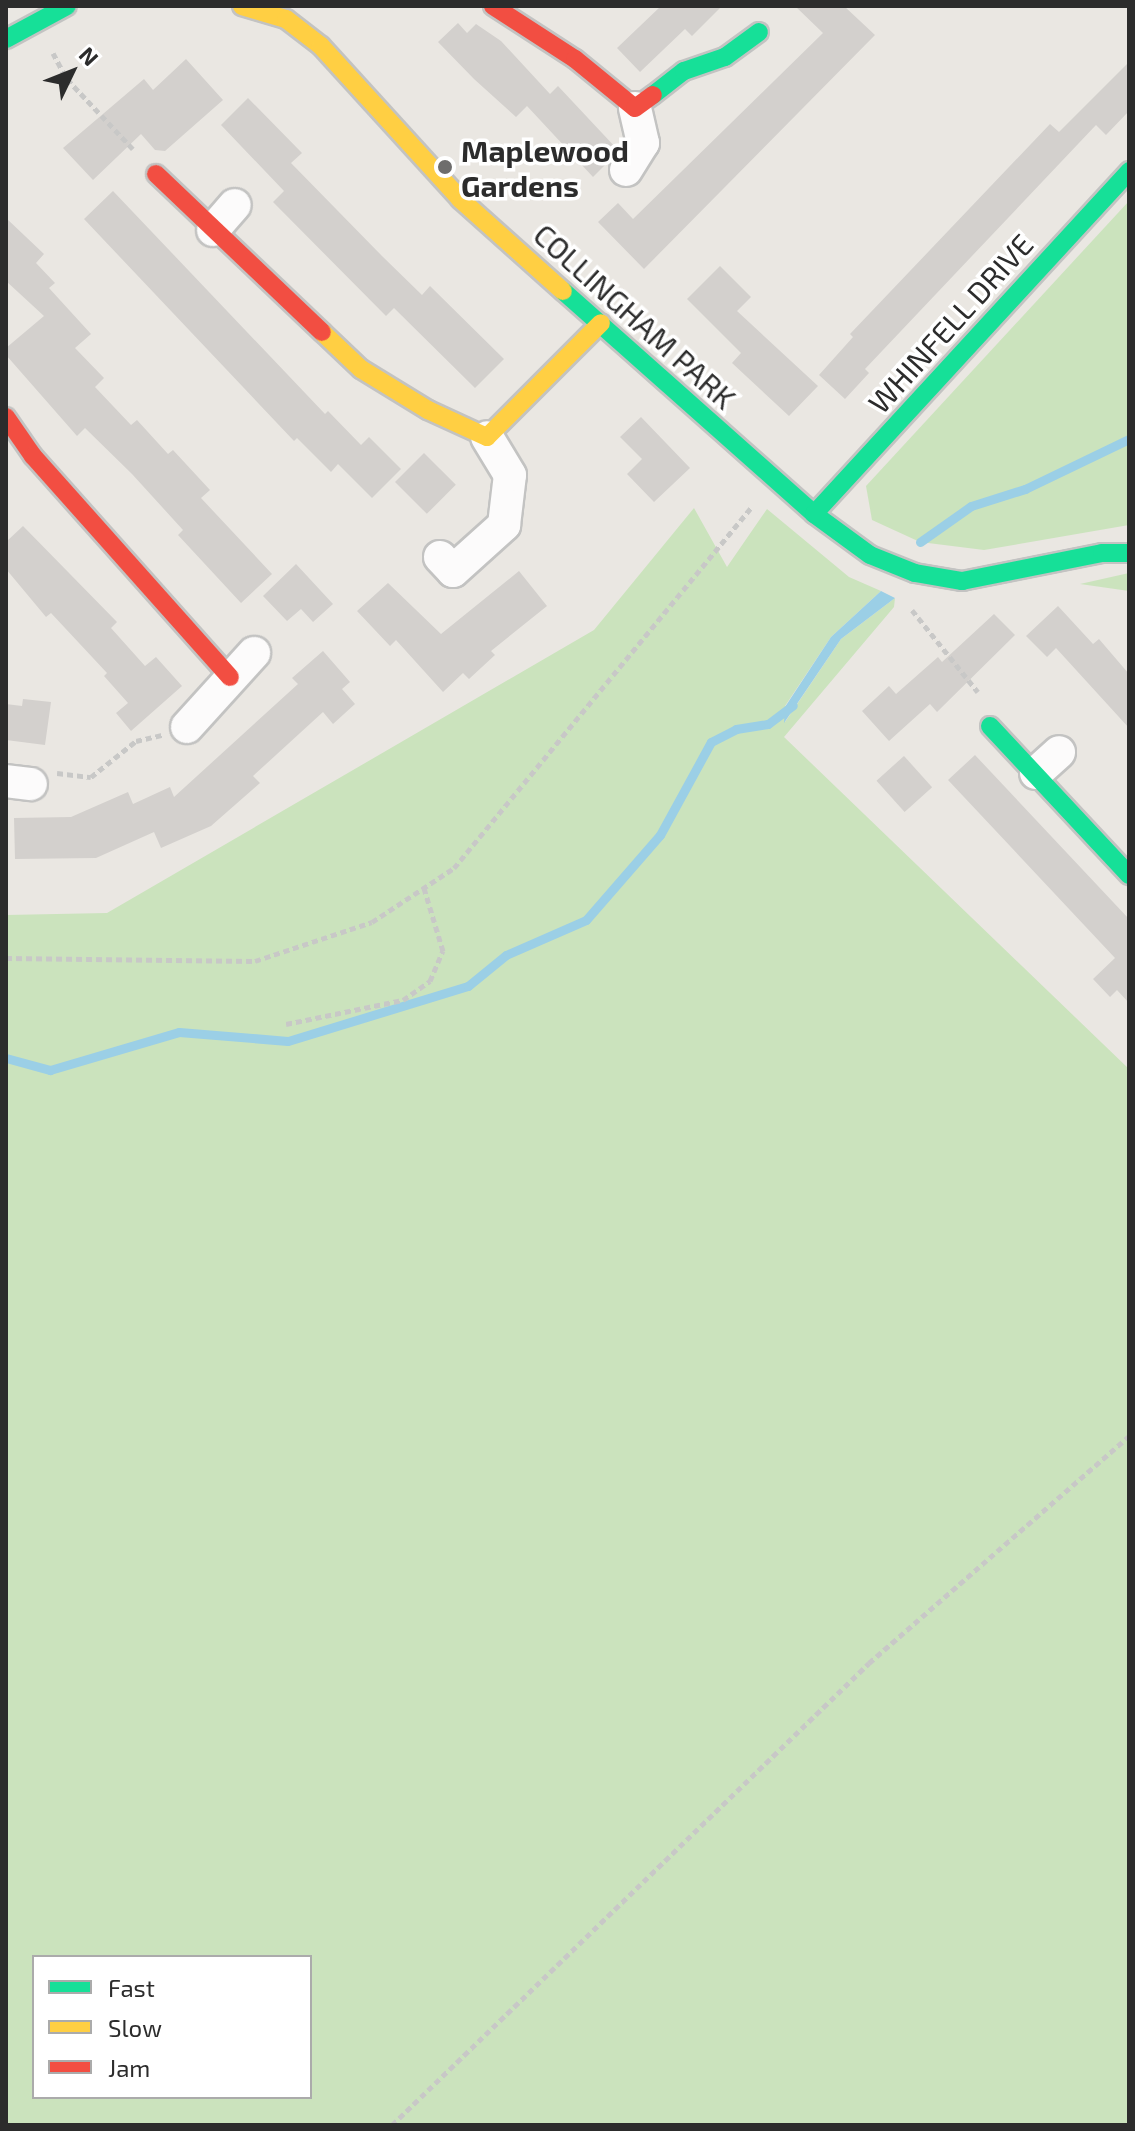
<!DOCTYPE html>
<style>
body{margin:0}
#map{position:relative;width:1135px;height:2131px;overflow:hidden;background:#eae7e2;font-family:"Exo 2",sans-serif}
div>[style]{position:absolute}
.green>*{inset:0;background:#cbe3bd}
.water>*{inset:0;background:#9bcfe6}
.stream>*{height:9px;margin:-4.5px;padding:0 4.5px;transform-origin:4.5px;border-radius:4.5px;background:#9bcfe6}
.building>*{inset:0;background:#d3d0cd;transform-origin:0 0}
.path>*{height:5px;margin-top:-2.5px;transform-origin:0;background:repeating-linear-gradient(90deg,#c8c8c7 0 6px,transparent 0 10px)}
.roads{filter:drop-shadow(2px 0 #c3c3c2) drop-shadow(-2px 0 #c3c3c2) drop-shadow(0 2px #c3c3c2) drop-shadow(0 -2px #c3c3c2)}
.street>*{height:32px;margin:-16px;padding:0 16px;transform-origin:16px;border-radius:16px;background:#fcfbfb}
.fast>*{height:18px;margin:-9px;padding:0 9px;transform-origin:9px;border-radius:9px;background:#16e098}
.slow>*{height:18px;margin:-9px;padding:0 9px;transform-origin:9px;border-radius:9px;background:#ffcf43}
.jam>*{height:18px;margin:-9px;padding:0 9px;transform-origin:9px;border-radius:9px;background:#f24e42}
.dots>*{width:22px;height:22px;translate:-50% -50%;box-sizing:border-box;border:4px solid #fff;border-radius:50%}
span{translate:-50% -50%;white-space:nowrap;text-align:center;line-height:1.15;-webkit-text-stroke:7px #fff;paint-order:stroke}
.poi-label{font-size:30px;color:#2c2c2c;font-weight:700}
.left{translate:0 -50%;text-align:left}
.street-label{font-size:30px;color:#2c2c2c}
.frame{position:absolute;inset:0;border:8px solid #2c2c2c;pointer-events:none}
.legend{position:absolute;left:32px;top:1955px;width:280px;height:144px;box-sizing:border-box;background:#fff;border:2px solid #ababab;margin:0;padding:10px 14px;list-style:none;font-size:24px;color:#2c2c2c}
.legend li{display:flex;align-items:center;gap:16px;height:40px}
.legend b{width:40px;border:2px solid #ababab}
.north{position:absolute;left:32px;top:32px;width:80px;height:80px;-webkit-text-stroke:6px #fff;paint-order:stroke;rotate:47deg;font-size:22px;font-weight:700;line-height:32px;text-align:center;color:#2c2c2c}
.north::after{content:'';display:block;margin:auto;width:28px;height:36px;background:#2c2c2c;clip-path:polygon(50% 0,100% 100%,50% 72%,0 100%)}
</style>
<div id="map">
<div class="green">
<div style="clip-path:polygon(1129px 201px,1129px 525px,984px 550px,920px 542px,872px 520px,866px 486px)"></div>
<div style="clip-path:polygon(evenodd,694px 508px,727px 567px,767px 509px,849px 577px,881px 591px,831px 637px,785px 706px,785px 722px,841px 639px,895px 598px,894px 607px,784px 737px,1129px 1069px,1129px 2125px,6px 2125px,6px 915px,107px 913px,594px 630px,694px 508px,34px 1957px,310px 1957px,310px 2097px,34px 2097px,34px 1957px)"></div>
<div style="clip-path:polygon(1129px 573px,1129px 591px,1080px 584px)"></div>
</div>
<div class="water">
<div style="clip-path:polygon(881px 591px,895px 598px,841px 639px,784px 723px,785px 707px,831px 637px)"></div>
</div>
<div class="stream">
<div style="left:920px;top:542px;width:62px;rotate:-35.2deg"></div>
<div style="left:971px;top:506px;width:57px;rotate:-17.5deg"></div>
<div style="left:1025px;top:489px;width:115px;rotate:-25.7deg"></div>
<div style="left:6px;top:1058px;width:46px;rotate:15.3deg"></div>
<div style="left:50px;top:1070px;width:134px;rotate:-16.4deg"></div>
<div style="left:179px;top:1032px;width:109px;rotate:4.7deg"></div>
<div style="left:288px;top:1041px;width:188px;rotate:-17deg"></div>
<div style="left:468px;top:986px;width:49px;rotate:-39.2deg"></div>
<div style="left:506px;top:955px;width:87px;rotate:-23.6deg"></div>
<div style="left:586px;top:920px;width:113px;rotate:-49deg"></div>
<div style="left:660px;top:835px;width:106px;rotate:-61.3deg"></div>
<div style="left:711px;top:742px;width:28px;rotate:-27deg"></div>
<div style="left:736px;top:729px;width:32px;rotate:-9deg"></div>
<div style="left:768px;top:724px;width:31px;rotate:-37deg"></div>
</div>
<div class="building">
<div style="clip-path:polygon(661px 6px,722px 6px,692px 36px,685px 29px,640px 72px,617px 48px)"></div>
<div style="clip-path:polygon(795px 6px,844px 6px,875px 35px,644px 269px,598px 222px,618px 203px,633px 219px,823px 33px)"></div>
<div style="clip-path:polygon(458px 23px,467px 33px,476px 24px,501px 41px,550px 94px,558px 86px,617px 149px,609px 161px,593px 177px,527px 106px,516px 117px,474px 79px,438px 42px)"></div>
<div style="clip-path:polygon(186px 59px,223px 100px,165px 151px,155px 150px,141px 134px,93px 180px,63px 148px,144px 79px,153px 90px)"></div>
<div style="clip-path:polygon(1129px 62px,1129px 111px,1106px 135px,1096px 125px,865px 369px,869px 373px,845px 399px,819px 375px,853px 337px,850px 334px,1050px 124px,1059px 132px)"></div>
<div style="clip-path:polygon(248px 98px,302px 153px,291px 163px,382px 256px,422px 295px,430px 286px,504px 359px,475px 388px,394px 308px,386px 316px,273px 202px,284px 191px,221px 125px)"></div>
<div style="clip-path:polygon(113px 191px,325px 414px,328px 411px,361px 445px,369px 437px,401px 469px,372px 498px,338px 464px,331px 472px,297px 438px,294px 441px,84px 219px)"></div>
<div style="clip-path:polygon(6px 218px,44px 254px,36px 263px,55px 283px,49px 288px,91px 334px,75px 348px,104px 378px,95px 387px,131px 425px,137px 420px,168px 454px,173px 450px,210px 490px,201px 498px,272px 574px,241px 603px,178px 535px,183px 530px,132px 474px,85px 428px,77px 436px,6px 355px,6px 348px,44px 316px,6px 281px)"></div>
<div style="clip-path:polygon(720px 266px,751px 297px,737px 311px,818px 386px,789px 416px,732px 363px,741px 353px,687px 299px)"></div>
<div style="clip-path:polygon(641px 417px,690px 468px,654px 502px,627px 474px,642px 459px,620px 437px)"></div>
<div style="left:424px;top:453px;width:45px;height:41px;rotate:45deg"></div>
<div style="clip-path:polygon(23px 526px,117px 622px,111px 628px,145px 666px,156px 657px,182px 686px,131px 731px,116px 713px,128px 703px,104px 676px,107px 673px,51px 613px,46px 617px,6px 569px,6px 542px)"></div>
<div style="clip-path:polygon(296px 564px,333px 604px,313px 622px,301px 609px,287px 621px,263px 596px)"></div>
<div style="clip-path:polygon(519px 571px,547px 606px,491px 651px,495px 655px,469px 679px,463px 673px,443px 692px,396px 640px,390px 646px,357px 611px,388px 583px,441px 634px)"></div>
<div style="clip-path:polygon(1058px 606px,1093px 644px,1099px 639px,1129px 674px,1129px 728px,1056px 648px,1047px 657px,1026px 636px)"></div>
<div style="clip-path:polygon(994px 614px,1015px 635px,937px 712px,930px 704px,889px 741px,862px 711px,889px 686px,896px 694px,938px 657px,942px 662px)"></div>
<div style="clip-path:polygon(323px 651px,350px 682px,342px 689px,355px 704px,333px 724px,323px 712px,253px 776px,260px 783px,211px 826px,161px 848px,154px 832px,96px 858px,15px 859px,14px 818px,71px 817px,128px 792px,133px 804px,170px 787px,174px 797px,298px 684px,292px 678px)"></div>
<div style="clip-path:polygon(23px 699px,51px 702px,45px 745px,6px 740px,6px 704px,22px 706px)"></div>
<div style="clip-path:polygon(975px 755px,1129px 919px,1129px 1003px,1117px 990px,1110px 997px,1093px 979px,1115px 958px,948px 780px)"></div>
<div style="left:904px;top:756px;width:42px;height:37px;rotate:48deg"></div>
</div>
<div class="path">
<div style="left:53px;top:53px;width:30px;rotate:62deg"></div>
<div style="left:67px;top:79px;width:96px;rotate:46.7deg"></div>
<div style="left:912px;top:610px;width:105px;rotate:51.2deg"></div>
<div style="left:57px;top:773px;width:34px;rotate:7deg"></div>
<div style="left:91px;top:777px;width:58px;rotate:-38.7deg"></div>
<div style="left:136px;top:741px;width:27px;rotate:-13deg"></div>
<div style="left:6px;top:958px;width:249px;rotate:0.7deg"></div>
<div style="left:255px;top:961px;width:123px;rotate:-18.4deg"></div>
<div style="left:372px;top:922px;width:98px;rotate:-33.4deg"></div>
<div style="left:454px;top:868px;width:468px;rotate:-50.5deg"></div>
<div style="left:286px;top:1024px;width:119px;rotate:-11.6deg"></div>
<div style="left:403px;top:1000px;width:33px;rotate:-35deg"></div>
<div style="left:430px;top:981px;width:33px;rotate:-67deg"></div>
<div style="left:443px;top:951px;width:66px;rotate:-106.8deg"></div>
<div style="left:392px;top:2125px;width:664px;rotate:-44.08deg"></div>
<div style="left:869px;top:1663px;width:345px;rotate:-41.1deg"></div>
</div>
<div class="roads">
<div class="street">
<div style="left:626px;top:170px;width:32px;rotate:-58deg"></div>
<div style="left:643px;top:143px;width:36px;rotate:-103deg"></div>
<div style="left:213px;top:230px;width:33px;rotate:-49deg"></div>
<div style="left:440px;top:557px;width:19px;rotate:47deg"></div>
<div style="left:453px;top:571px;width:69px;rotate:-42deg"></div>
<div style="left:504px;top:525px;width:50px;rotate:-83.2deg"></div>
<div style="left:510px;top:475px;width:44px;rotate:-121.2deg"></div>
<div style="left:187px;top:727px;width:100px;rotate:-47.8deg"></div>
<div style="left:1036px;top:773px;width:31px;rotate:-42deg"></div>
<div style="left:6px;top:781px;width:25px;rotate:7deg"></div>
</div>
<div class="fast">
<div style="left:6px;top:39px;width:69px;rotate:-28.4deg"></div>
<div style="left:653px;top:95px;width:39px;rotate:-38deg"></div>
<div style="left:684px;top:71px;width:43px;rotate:-18.9deg"></div>
<div style="left:725px;top:57px;width:42px;rotate:-36.3deg"></div>
<div style="left:563px;top:291px;width:336px;rotate:41.6deg"></div>
<div style="left:814px;top:514px;width:69px;rotate:36.2deg"></div>
<div style="left:870px;top:555px;width:48px;rotate:21.8deg"></div>
<div style="left:915px;top:573px;width:48px;rotate:9.7deg"></div>
<div style="left:962px;top:581px;width:143px;rotate:-11.3deg"></div>
<div style="left:1102px;top:553px;width:27px"></div>
<div style="left:814px;top:514px;width:466px;rotate:-47.4deg"></div>
<div style="left:990px;top:726px;width:204px;rotate:47deg"></div>
</div>
<div class="slow">
<div style="left:242px;top:6px;width:46px;rotate:16.5deg"></div>
<div style="left:286px;top:19px;width:44px;rotate:37.6deg"></div>
<div style="left:321px;top:46px;width:207px;rotate:47.7deg"></div>
<div style="left:460px;top:199px;width:138px;rotate:41.8deg"></div>
<div style="left:322px;top:332px;width:54px;rotate:43.5deg"></div>
<div style="left:361px;top:369px;width:79px;rotate:31.5deg"></div>
<div style="left:428px;top:410px;width:65px;rotate:24.6deg"></div>
<div style="left:487px;top:437px;width:161px;rotate:-45deg"></div>
</div>
<div class="jam">
<div style="left:493px;top:6px;width:98px;rotate:32.9deg"></div>
<div style="left:575px;top:59px;width:77px;rotate:39.2deg"></div>
<div style="left:635px;top:108px;width:22px;rotate:-36deg"></div>
<div style="left:156px;top:174px;width:229px;rotate:43.6deg"></div>
<div style="left:6px;top:417px;width:47px;rotate:55.3deg"></div>
<div style="left:33px;top:456px;width:296px;rotate:48.3deg"></div>
</div>
</div>
<div class="dots">
<div style="left:445px;top:167px;background:#6e6d6c"></div>
</div>
<div class="poi-label">
<span class="left" style="left:461px;top:167px">Maplewood<br>Gardens</span>
</div>
<div class="street-label">
<span style="left:635px;top:316px;rotate:42deg">COLLINGHAM PARK</span>
<span style="left:950px;top:323px;rotate:-48deg">WHINFELL DRIVE</span>
</div>
<div class="frame"></div>
<ul class="legend">
<li><b style="height:10px;background:#16e098"></b>Fast</li>
<li><b style="height:10px;background:#ffcf43"></b>Slow</li>
<li><b style="height:10px;background:#f24e42"></b>Jam</li>
</ul>
<div class="north">N</div>
</div>
